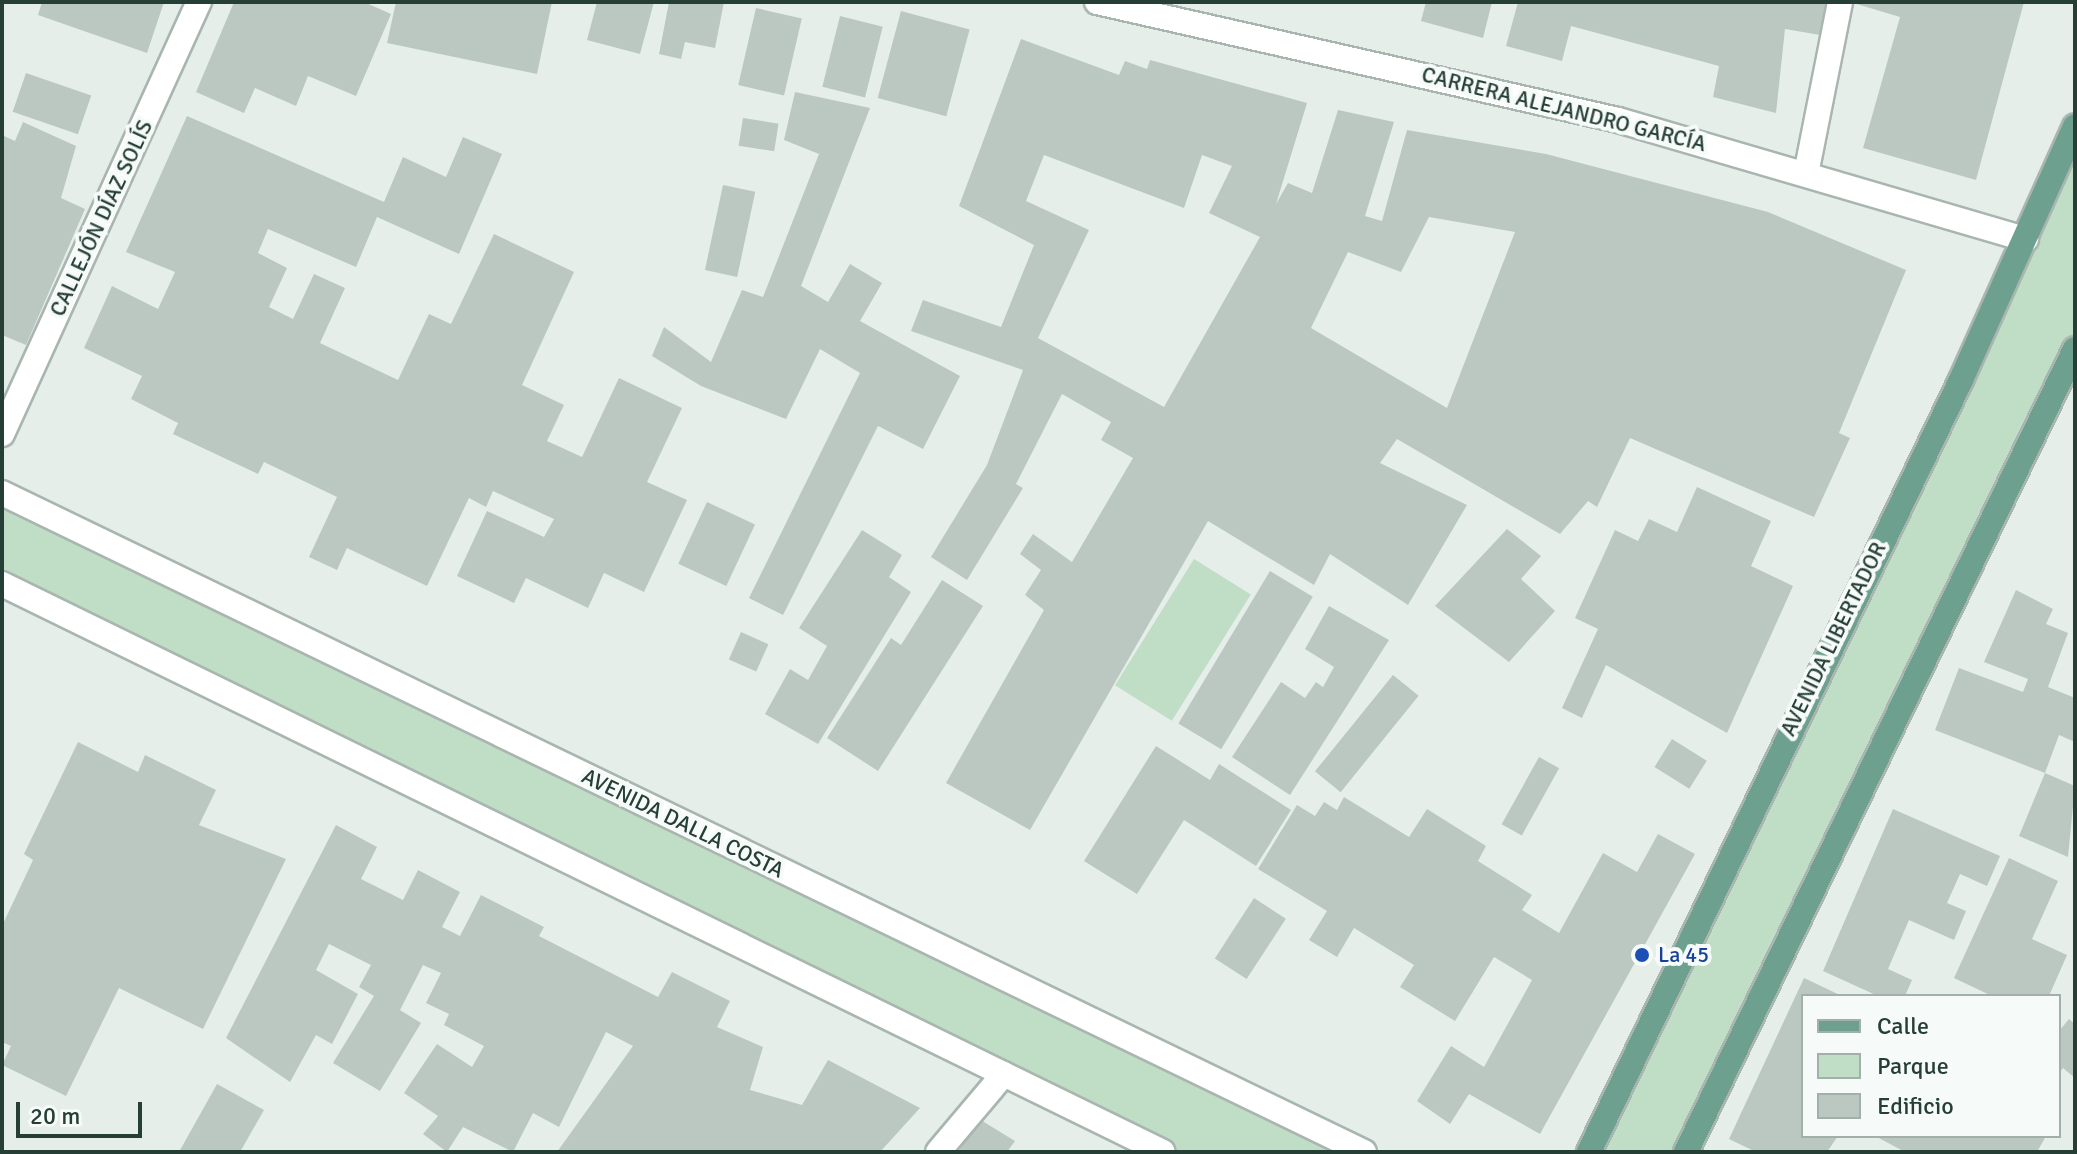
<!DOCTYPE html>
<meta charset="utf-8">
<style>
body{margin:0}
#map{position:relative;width:2077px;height:1154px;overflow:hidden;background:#e6eee9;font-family:Signika,sans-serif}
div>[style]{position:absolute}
.green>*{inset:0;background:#c0ddc5;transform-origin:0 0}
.building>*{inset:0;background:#bbc8c2;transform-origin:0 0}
.roads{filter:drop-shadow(2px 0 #a9b6b0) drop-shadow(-2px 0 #a9b6b0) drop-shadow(0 2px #a9b6b0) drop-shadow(0 -2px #a9b6b0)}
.minor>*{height:24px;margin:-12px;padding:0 12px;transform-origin:12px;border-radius:12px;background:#fff}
.major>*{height:24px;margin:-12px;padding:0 12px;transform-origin:12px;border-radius:12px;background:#6da08e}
.dots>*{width:22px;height:22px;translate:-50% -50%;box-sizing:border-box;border:4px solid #f6faf8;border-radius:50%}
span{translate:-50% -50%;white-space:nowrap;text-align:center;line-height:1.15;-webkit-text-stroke:8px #f6faf8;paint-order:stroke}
.street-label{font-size:22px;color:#263f36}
.transit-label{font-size:22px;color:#164399}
.left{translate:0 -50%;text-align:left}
.frame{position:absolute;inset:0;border:4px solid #263f36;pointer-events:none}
.legend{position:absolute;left:1801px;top:994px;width:260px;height:144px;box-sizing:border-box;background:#f6faf8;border:2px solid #a3afaa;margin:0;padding:10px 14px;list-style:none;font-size:24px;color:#263f36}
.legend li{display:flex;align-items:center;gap:16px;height:40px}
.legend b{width:40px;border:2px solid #a3afaa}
.scale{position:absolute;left:16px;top:1102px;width:126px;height:36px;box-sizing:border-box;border:4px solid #263f36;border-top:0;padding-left:10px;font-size:24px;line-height:28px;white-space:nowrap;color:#263f36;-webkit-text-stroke:6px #f6faf8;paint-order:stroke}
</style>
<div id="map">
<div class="green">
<div style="clip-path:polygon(2075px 126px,2075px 349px,1686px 1152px,1589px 1152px)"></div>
<div style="clip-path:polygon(2px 493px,1364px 1152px,1163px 1152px,2px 584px)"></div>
<div style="left:1194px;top:559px;width:67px;height:149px;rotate:32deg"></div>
</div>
<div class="building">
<div style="clip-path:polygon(42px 2px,164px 2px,147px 53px,38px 15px)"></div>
<div style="clip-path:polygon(234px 2px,364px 2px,391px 14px,356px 96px,308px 76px,296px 106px,255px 88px,244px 113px,196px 92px)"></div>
<div style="clip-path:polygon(396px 2px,552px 2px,537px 74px,387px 43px)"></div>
<div style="clip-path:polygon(597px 2px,654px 2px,640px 54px,587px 40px)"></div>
<div style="clip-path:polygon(669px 2px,724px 2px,715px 48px,685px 42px,681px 59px,659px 54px)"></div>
<div style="clip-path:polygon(1426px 2px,1492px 2px,1483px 38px,1421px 21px)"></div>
<div style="clip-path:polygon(1518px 2px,1832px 2px,1826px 36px,1785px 29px,1776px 113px,1713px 97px,1719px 66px,1571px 26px,1562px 61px,1506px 46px)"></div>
<div style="clip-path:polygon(2024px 2px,1976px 180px,1863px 148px,1900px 17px,1850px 2px)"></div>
<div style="left:756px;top:8px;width:47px;height:79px;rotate:13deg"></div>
<div style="left:901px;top:11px;width:71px;height:90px;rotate:15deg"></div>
<div style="left:840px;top:16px;width:44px;height:73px;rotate:14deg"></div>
<div style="clip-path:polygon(evenodd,1021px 39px,1119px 75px,1125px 61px,1147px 69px,1150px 60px,1307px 103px,1276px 204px,1288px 183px,1312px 193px,1338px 110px,1394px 122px,1365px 216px,1382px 221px,1407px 130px,1546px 154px,1768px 212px,1906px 270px,1839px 433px,1850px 438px,1814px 517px,1630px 438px,1597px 507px,1588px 501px,1560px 534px,1397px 439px,1380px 463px,1467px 505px,1408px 605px,1330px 554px,1314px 585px,1208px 521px,1030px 830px,946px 783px,1044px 610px,1025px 595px,1041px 570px,1020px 554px,1033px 534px,1072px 562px,1133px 458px,1101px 440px,1111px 422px,1062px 394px,1016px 484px,1023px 488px,967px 580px,931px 557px,987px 465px,1023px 370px,911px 331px,923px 300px,1001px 327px,1034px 245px,959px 206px,1021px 39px,1044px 155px,1184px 208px,1202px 155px,1232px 166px,1209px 213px,1260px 237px,1164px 407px,1038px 338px,1089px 230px,1026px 201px,1044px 155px,1021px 39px,1429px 217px,1515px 232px,1447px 408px,1311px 328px,1348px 252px,1401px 272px,1429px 217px)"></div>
<div style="left:26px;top:73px;width:69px;height:41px;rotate:19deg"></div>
<div style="clip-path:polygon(795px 92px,870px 108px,801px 286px,828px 302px,850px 264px,882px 283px,860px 321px,960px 376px,923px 449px,878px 426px,783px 615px,749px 598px,860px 373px,820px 349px,786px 419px,701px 386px,652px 356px,664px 327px,711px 362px,742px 290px,763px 297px,819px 154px,784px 140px)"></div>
<div style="clip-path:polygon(187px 116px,384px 202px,403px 157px,446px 177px,463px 137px,502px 154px,459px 254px,377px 217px,356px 267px,268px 229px,258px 253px,287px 268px,269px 307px,293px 319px,314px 274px,345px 288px,320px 343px,398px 380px,429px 314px,451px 324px,494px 234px,574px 272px,522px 385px,564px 405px,547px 441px,582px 457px,619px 378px,682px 408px,647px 482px,687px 500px,644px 592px,604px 573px,588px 608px,526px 578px,514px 603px,457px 576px,487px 511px,544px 537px,554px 519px,493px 491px,486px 507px,469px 498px,427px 586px,347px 548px,337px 570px,309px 557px,337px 497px,264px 462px,258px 474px,173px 434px,178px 423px,131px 399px,142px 376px,84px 348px,112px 286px,158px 309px,175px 272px,126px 252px)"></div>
<div style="left:743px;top:118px;width:36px;height:28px;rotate:9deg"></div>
<div style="clip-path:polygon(23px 122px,76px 146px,61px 198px,85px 209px,26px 345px,2px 335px,2px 135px,15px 141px)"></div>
<div style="left:723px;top:185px;width:33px;height:87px;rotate:12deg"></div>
<div style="clip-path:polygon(1697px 487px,1771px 521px,1751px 566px,1793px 586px,1727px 733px,1606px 665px,1582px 718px,1562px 708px,1598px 629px,1575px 618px,1615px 530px,1638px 541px,1649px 519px,1677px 532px)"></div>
<div style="left:707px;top:502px;width:53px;height:68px;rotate:25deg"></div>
<div style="clip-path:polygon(1507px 529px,1541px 556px,1521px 579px,1555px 611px,1509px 662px,1435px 606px)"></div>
<div style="clip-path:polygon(862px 530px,902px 555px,889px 577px,911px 592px,818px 744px,765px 714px,790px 669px,808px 680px,827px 646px,799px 628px)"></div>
<div style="left:1270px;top:571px;width:50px;height:178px;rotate:31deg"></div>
<div style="clip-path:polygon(942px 580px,983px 606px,878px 771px,827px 738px,891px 638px,901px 645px)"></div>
<div style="clip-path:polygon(2016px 590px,2053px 609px,2046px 624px,2068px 633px,2048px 687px,2075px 698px,2075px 742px,2059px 735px,2045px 773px,1935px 730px,1959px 668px,2023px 692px,2028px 679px,1984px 662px)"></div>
<div style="clip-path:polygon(1329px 606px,1389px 640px,1290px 795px,1232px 757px,1281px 682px,1305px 698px,1316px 682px,1323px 687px,1334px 667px,1305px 649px)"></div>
<div style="left:741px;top:632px;width:30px;height:30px;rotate:24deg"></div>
<div style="left:1393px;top:675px;width:33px;height:124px;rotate:39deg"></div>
<div style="left:1672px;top:739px;width:41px;height:33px;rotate:32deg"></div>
<div style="clip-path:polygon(78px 742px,138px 772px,145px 755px,216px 790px,199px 825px,286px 859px,203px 1029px,119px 988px,66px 1096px,2px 1065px,11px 1046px,2px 1042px,2px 926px,33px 860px,24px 854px)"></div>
<div style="clip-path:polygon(1156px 746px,1210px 780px,1219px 764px,1291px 810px,1256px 866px,1184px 820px,1137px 894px,1084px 861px)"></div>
<div style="left:1539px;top:757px;width:23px;height:77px;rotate:29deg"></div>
<div style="clip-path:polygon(2045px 773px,2075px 786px,2068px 857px,2019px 836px)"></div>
<div style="clip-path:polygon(1344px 797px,1409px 837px,1427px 809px,1486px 846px,1478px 861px,1532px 895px,1522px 910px,1559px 933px,1603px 853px,1637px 872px,1658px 834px,1695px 854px,1540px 1134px,1469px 1094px,1450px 1124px,1417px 1101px,1451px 1046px,1484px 1067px,1532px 980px,1494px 957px,1455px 1021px,1400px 987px,1414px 965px,1354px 928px,1337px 957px,1309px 940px,1327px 911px,1258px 869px,1297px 805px,1315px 816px,1324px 802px,1337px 810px)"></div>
<div style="clip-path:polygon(1893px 809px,2000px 856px,1987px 886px,1960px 874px,1947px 903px,1966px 911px,1954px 940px,1909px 920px,1888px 969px,1912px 980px,1905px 996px,1878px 996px,1823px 971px)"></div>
<div style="clip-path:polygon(336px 825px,377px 847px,361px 879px,403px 900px,418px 870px,460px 892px,442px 927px,460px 936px,481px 895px,544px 927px,539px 936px,658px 997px,672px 972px,730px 1001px,717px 1027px,763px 1047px,750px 1090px,802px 1105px,828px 1060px,920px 1108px,880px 1152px,557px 1152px,633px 1046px,606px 1032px,559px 1127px,533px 1113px,513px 1152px,463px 1127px,447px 1152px,423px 1134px,438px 1116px,404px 1093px,437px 1044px,472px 1067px,484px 1046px,444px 1025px,449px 1014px,426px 1003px,441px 973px,423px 965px,400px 1010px,421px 1023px,380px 1091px,333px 1063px,374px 996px,359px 987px,371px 965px,329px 944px,316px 970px,358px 994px,332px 1044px,316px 1035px,290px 1082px,226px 1038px)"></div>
<div style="clip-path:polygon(2009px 858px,2058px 881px,2032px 939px,2067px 955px,2049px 996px,1992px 996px,1954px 978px)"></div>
<div style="left:1254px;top:898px;width:38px;height:72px;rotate:33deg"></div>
<div style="clip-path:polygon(1804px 978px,1842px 996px,1803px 996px,1803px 1136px,1838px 1136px,1827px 1152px,1756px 1152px,1729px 1139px)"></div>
<div style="clip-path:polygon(2069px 1019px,2075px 1024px,2075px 1078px,2063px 1068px,2059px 1074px,2059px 1031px)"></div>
<div style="clip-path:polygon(217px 1084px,264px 1110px,240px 1152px,179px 1152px)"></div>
<div style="clip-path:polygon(979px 1119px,1015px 1141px,1007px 1152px,958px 1152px)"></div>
<div style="clip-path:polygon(1875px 1136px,2046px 1136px,2037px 1152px,1905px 1152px)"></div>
</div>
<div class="roads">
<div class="minor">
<div style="left:1097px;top:2px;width:534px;rotate:12.76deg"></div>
<div style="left:1618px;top:120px;width:425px;rotate:16.3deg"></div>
<div style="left:1806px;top:174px;width:175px;rotate:-78.8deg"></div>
<div style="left:2px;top:434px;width:475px;rotate:-65.5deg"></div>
<div style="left:2px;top:493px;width:1513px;rotate:25.82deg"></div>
<div style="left:2px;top:584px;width:1292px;rotate:26.07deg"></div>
<div style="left:938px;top:1152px;width:102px;rotate:-49.8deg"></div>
</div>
<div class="major">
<div style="left:1589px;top:1152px;width:857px;rotate:-64.27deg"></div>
<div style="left:1961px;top:380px;width:278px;rotate:-65.8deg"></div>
<div style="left:1686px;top:1152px;width:892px;rotate:-64.15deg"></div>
</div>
</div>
<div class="dots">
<div style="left:1642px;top:955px;background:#1a4fb4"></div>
</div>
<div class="street-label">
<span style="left:1564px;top:109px;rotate:14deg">CARRERA ALEJANDRO GARCÍA</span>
<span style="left:101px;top:218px;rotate:-65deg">CALLEJÓN DÍAZ SOLÍS</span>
<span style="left:1833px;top:639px;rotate:-64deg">AVENIDA LIBERTADOR</span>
<span style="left:683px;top:823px;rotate:26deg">AVENIDA DALLA COSTA</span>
</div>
<div class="transit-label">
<span class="left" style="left:1658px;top:955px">La 45</span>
</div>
<div class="frame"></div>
<ul class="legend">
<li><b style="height:10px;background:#6da08e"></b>Calle</li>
<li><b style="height:22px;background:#c0ddc5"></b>Parque</li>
<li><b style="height:22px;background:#bbc8c2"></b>Edificio</li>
</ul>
<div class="scale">20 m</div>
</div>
